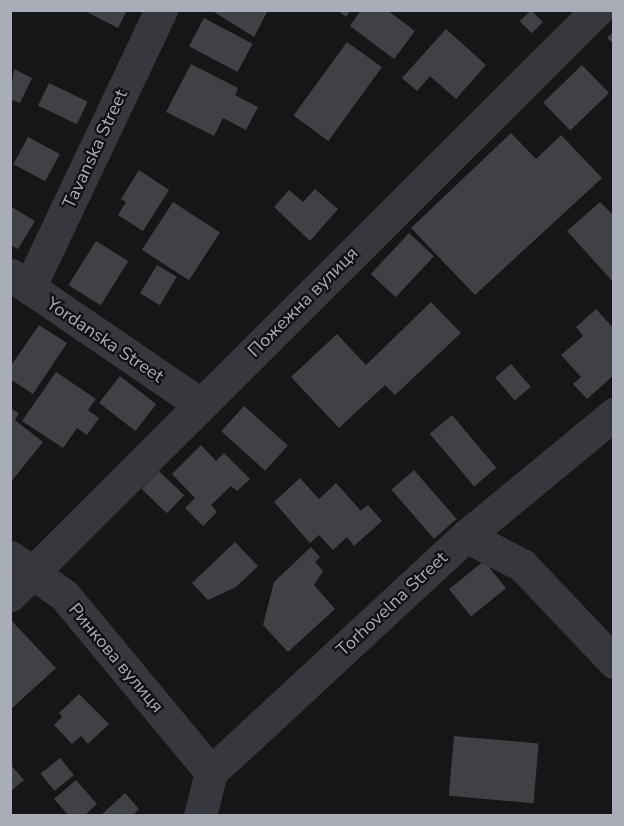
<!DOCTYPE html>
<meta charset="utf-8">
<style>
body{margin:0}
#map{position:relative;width:624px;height:826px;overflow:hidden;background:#161618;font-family:"Nunito Sans",sans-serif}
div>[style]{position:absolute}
.building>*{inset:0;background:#404145;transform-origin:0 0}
.minor>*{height:33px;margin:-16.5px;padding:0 16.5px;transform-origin:16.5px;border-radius:16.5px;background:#37383d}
span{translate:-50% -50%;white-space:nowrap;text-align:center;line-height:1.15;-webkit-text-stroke:4.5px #111113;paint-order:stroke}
.street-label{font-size:18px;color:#a8adb8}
.frame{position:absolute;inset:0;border:12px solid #a8adb8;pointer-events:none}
</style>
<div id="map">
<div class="building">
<div style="clip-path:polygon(83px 10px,127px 10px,118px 28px)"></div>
<div style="clip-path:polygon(211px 10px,268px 10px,254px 37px)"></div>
<div style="clip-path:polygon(337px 10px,351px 10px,346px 17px)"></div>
<div style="clip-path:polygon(361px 10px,387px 10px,415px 31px,394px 59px,350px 26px)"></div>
<div style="left:531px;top:10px;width:17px;height:16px;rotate:45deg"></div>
<div style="left:204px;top:18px;width:55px;height:32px;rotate:28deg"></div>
<div style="clip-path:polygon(446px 29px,486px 65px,456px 99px,430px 76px,417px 91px,402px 78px)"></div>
<div style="clip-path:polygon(614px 31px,614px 44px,607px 38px)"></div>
<div style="left:347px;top:42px;width:43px;height:91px;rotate:36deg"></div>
<div style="clip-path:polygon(191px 64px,238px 88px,235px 95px,258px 107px,246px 130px,223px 118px,214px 136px,166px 112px)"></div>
<div style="left:582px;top:65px;width:39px;height:54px;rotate:46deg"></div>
<div style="clip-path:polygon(14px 69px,32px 78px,20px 103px,10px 99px)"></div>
<div style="left:49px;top:83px;width:43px;height:25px;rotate:26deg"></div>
<div style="clip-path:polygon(511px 133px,536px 159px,561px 135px,602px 178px,475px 295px,411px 228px)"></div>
<div style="left:28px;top:137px;width:36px;height:31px;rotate:28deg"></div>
<div style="clip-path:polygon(139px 170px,169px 190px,143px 231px,118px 215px,126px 202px,121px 199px)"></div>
<div style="clip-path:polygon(315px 189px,338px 209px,310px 241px,274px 207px,289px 190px,303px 202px)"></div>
<div style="left:173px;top:202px;width:56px;height:57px;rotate:33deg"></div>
<div style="clip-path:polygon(600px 202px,614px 216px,614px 283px,567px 231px)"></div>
<div style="clip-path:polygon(10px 206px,35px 221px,18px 249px,10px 245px)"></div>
<div style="left:409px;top:233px;width:34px;height:56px;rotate:43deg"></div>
<div style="left:96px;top:241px;width:38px;height:52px;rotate:32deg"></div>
<div style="left:157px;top:265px;width:23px;height:33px;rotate:31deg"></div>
<div style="clip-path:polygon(431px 302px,461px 333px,395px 395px,385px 385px,339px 428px,291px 377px,337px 334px,366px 365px)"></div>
<div style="clip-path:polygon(596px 309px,614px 329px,614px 375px,587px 399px,573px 384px,581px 377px,561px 355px,583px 336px,576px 327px)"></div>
<div style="clip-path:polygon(39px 325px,67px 343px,33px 394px,10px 379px,10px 367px)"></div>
<div style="left:511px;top:364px;width:30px;height:21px;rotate:49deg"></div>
<div style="clip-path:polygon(56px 372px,96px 399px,88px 410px,99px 418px,87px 435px,77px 428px,63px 448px,22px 421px)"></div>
<div style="left:120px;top:376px;width:46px;height:34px;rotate:38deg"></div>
<div style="left:244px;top:406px;width:59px;height:34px;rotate:42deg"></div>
<div style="clip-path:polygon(10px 408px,19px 413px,15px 420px,43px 442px,10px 483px)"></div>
<div style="left:452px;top:415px;width:69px;height:29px;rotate:50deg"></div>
<div style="clip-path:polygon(201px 445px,216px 461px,224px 453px,250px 479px,237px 491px,231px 486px,211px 505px,217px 512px,203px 526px,185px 508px,195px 498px,172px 474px)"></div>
<div style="left:414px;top:470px;width:65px;height:30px;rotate:49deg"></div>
<div style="left:159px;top:471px;width:35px;height:25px;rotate:44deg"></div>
<div style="clip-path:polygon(300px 478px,319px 499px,336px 483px,361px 511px,368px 505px,382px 521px,354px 546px,347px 537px,333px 550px,319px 535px,310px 543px,274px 502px)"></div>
<div style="clip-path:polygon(235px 542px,258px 566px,236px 587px,208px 600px,192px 583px)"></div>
<div style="clip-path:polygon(311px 547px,320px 557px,315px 562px,323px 571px,314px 585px,335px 609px,288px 652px,263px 625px,274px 582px)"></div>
<div style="left:484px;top:561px;width:35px;height:45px;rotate:51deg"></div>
<div style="clip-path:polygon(10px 619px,56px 668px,10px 710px)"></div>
<div style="clip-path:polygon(79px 694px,109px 724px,88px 744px,81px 736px,72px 744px,54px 725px,62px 717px,59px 713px)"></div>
<div style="left:454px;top:736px;width:85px;height:60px;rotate:5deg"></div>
<div style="left:60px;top:758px;width:22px;height:25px;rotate:51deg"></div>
<div style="clip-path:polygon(10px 764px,24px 780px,10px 792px)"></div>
<div style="clip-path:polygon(76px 780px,97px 804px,84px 816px,69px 816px,54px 799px)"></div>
<div style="clip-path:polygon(125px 793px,139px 809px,132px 816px,100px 816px)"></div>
</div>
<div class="minor">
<div style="left:11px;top:275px;width:229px;rotate:34.3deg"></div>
<div style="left:29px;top:288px;width:308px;rotate:-64.6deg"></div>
<div style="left:466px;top:536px;width:63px;rotate:27.4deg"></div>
<div style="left:522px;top:565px;width:134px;rotate:46.5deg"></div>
<div style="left:10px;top:557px;width:66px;rotate:35.1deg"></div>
<div style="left:64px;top:595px;width:230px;rotate:50.3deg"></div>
<div style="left:10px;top:595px;width:829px;rotate:-44.9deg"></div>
<div style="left:200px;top:816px;width:45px;rotate:-76deg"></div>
<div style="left:211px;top:772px;width:347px;rotate:-42.8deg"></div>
<div style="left:466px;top:536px;width:192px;rotate:-39.5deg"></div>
</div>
<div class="street-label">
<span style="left:95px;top:149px;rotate:-65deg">Tavanska Street</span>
<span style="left:303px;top:302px;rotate:-45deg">Пожежна вулиця</span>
<span style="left:105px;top:340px;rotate:34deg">Yordanska Street</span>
<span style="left:392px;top:604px;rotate:-43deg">Torhovelna Street</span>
<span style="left:116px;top:658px;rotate:50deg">Ринкова вулиця</span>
</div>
<div class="frame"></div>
</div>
